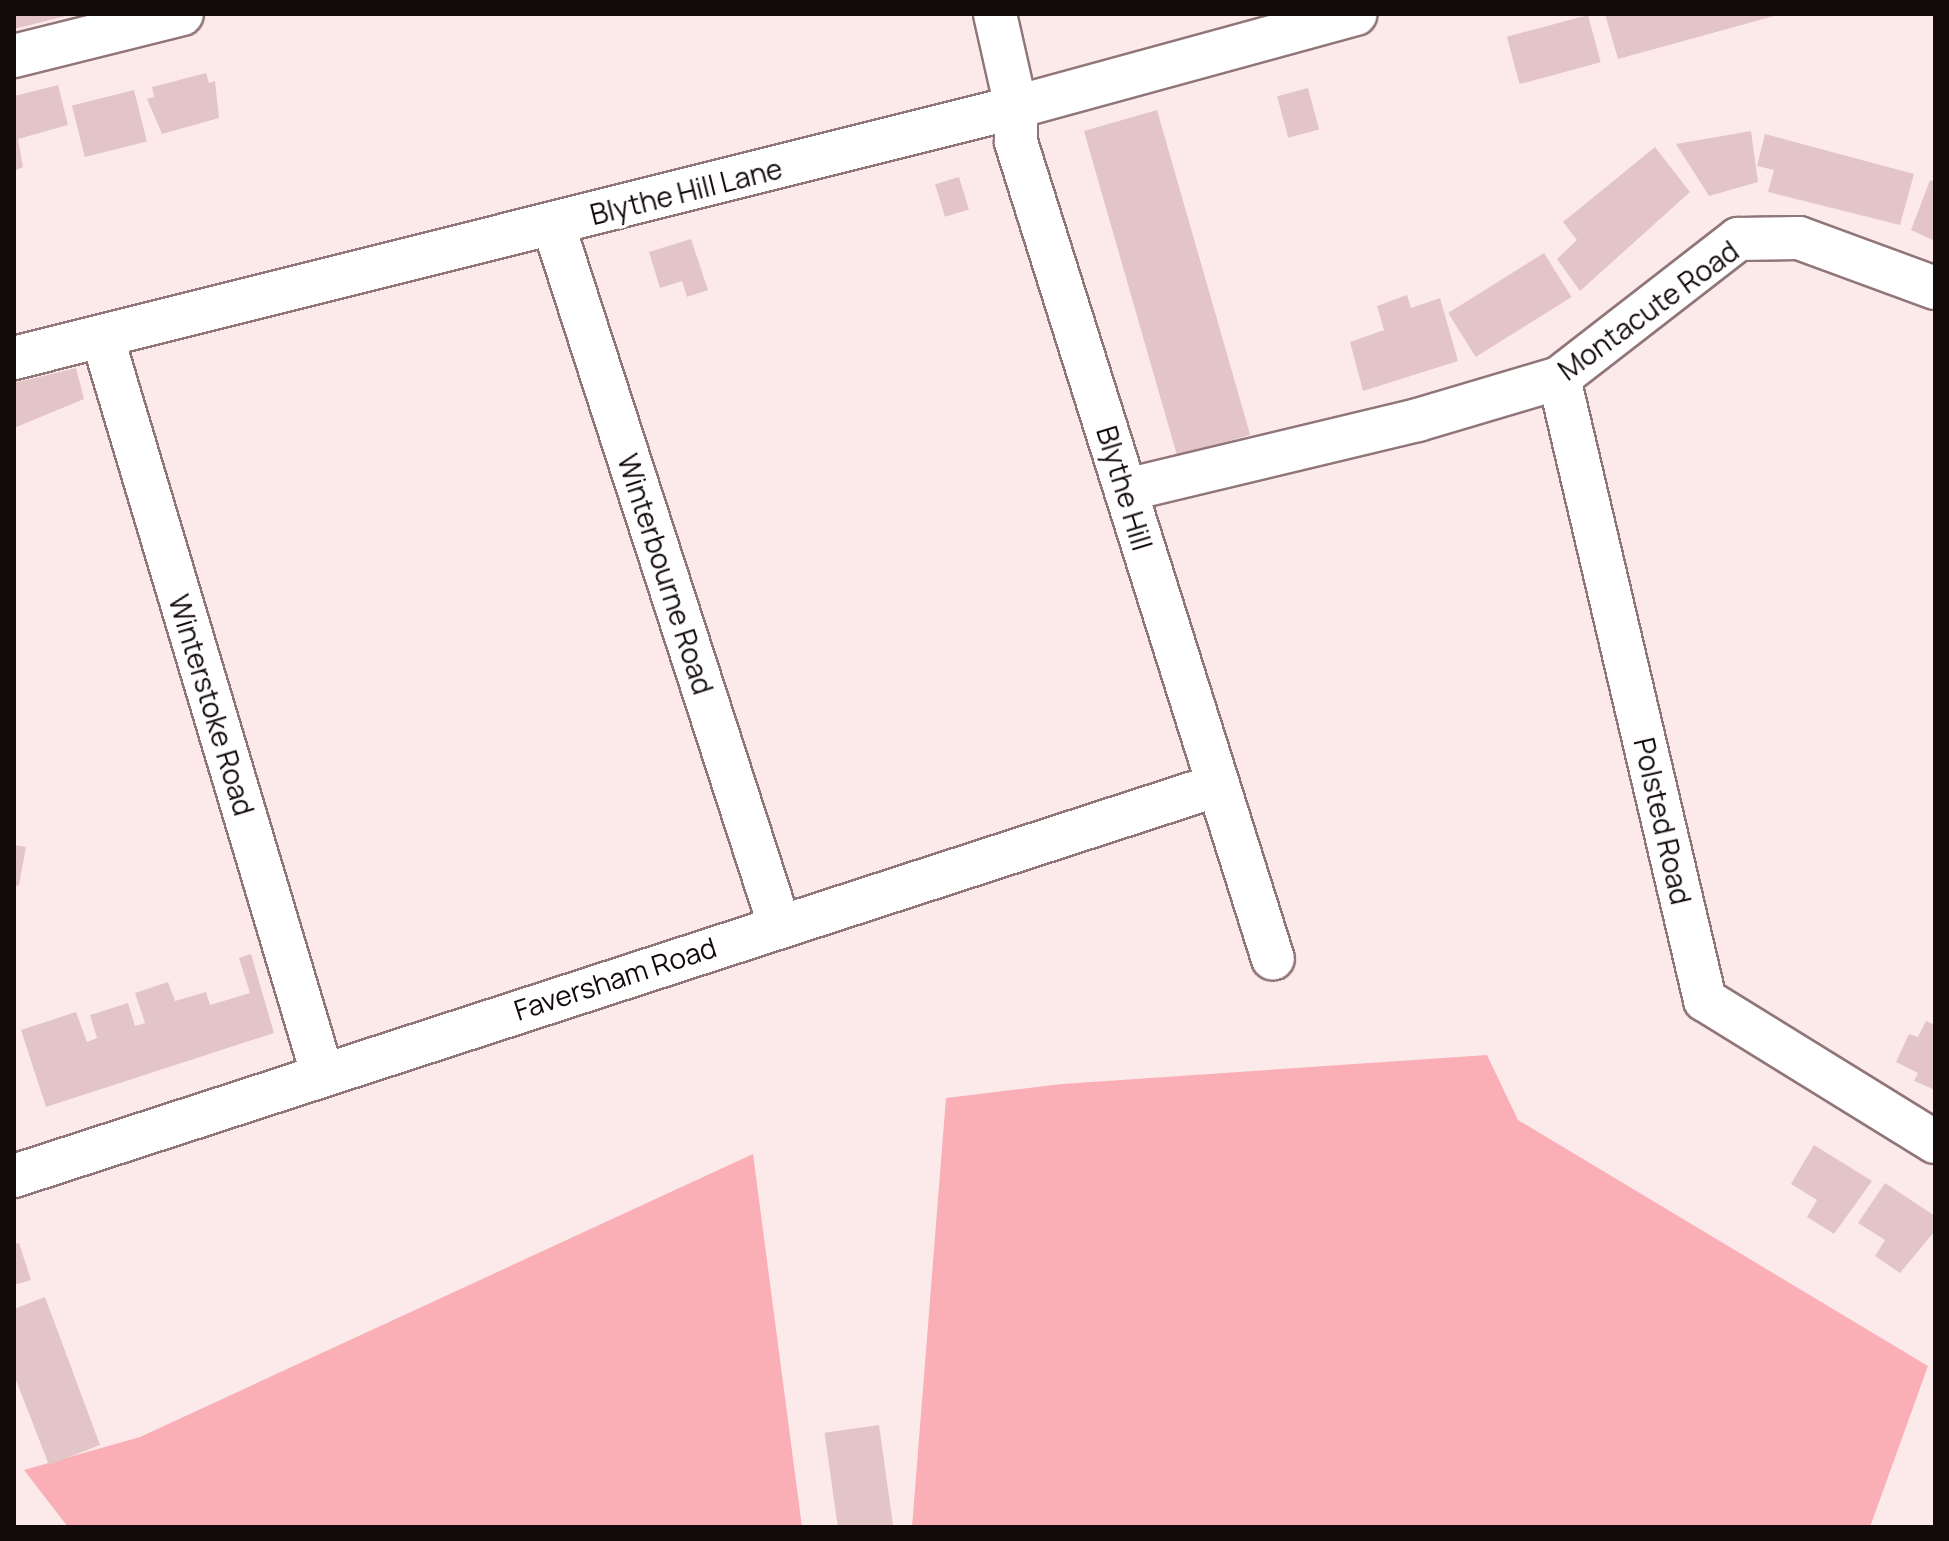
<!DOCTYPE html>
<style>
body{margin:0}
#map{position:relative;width:1949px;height:1541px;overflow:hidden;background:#fceaeb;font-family:Manrope,sans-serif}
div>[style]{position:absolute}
.green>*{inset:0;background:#faafb7}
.building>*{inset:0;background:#e3c5c8;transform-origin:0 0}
.roads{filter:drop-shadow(2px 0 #917679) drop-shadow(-2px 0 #917679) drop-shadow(0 2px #917679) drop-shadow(0 -2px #917679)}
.street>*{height:42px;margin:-21px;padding:0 21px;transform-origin:21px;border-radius:21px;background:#fff}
span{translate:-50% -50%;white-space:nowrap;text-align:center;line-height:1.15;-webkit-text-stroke:6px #fff;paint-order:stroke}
.street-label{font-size:28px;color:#130a0b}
.frame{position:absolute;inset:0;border:16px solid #130a0b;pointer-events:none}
</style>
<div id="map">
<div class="green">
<div style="clip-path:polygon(1487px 1055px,1518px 1120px,1928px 1366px,1870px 1527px,912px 1527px,946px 1098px,1062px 1084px)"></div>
<div style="clip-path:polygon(753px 1154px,802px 1527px,68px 1527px,24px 1470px,140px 1437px)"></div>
</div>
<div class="building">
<div style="clip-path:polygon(15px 14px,70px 14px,70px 15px,14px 29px)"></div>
<div style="clip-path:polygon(1605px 14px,1778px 14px,1778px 15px,1618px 59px)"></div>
<div style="left:1588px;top:15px;width:49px;height:84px;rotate:75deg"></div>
<div style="clip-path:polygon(206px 73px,209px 83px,215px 81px,219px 118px,162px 134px,147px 99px,154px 97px,152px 87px)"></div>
<div style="clip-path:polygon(58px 85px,68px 125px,18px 139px,23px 167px,14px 171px,14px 96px)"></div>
<div style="left:1308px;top:88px;width:43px;height:32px;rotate:75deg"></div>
<div style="left:134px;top:90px;width:53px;height:64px;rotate:76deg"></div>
<div style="left:1157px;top:110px;width:338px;height:76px;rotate:74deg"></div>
<div style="clip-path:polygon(1751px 131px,1758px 182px,1709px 196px,1676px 144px)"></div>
<div style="clip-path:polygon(1765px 134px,1914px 174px,1900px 225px,1768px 192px,1774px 170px,1757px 166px)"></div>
<div style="clip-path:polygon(1655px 147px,1690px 192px,1580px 291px,1557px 259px,1577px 240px,1563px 222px)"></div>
<div style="left:959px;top:177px;width:34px;height:25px;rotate:73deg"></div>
<div style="clip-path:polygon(1930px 180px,1935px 182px,1935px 241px,1911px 230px)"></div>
<div style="clip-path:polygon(691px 239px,708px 290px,687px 297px,682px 281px,660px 288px,649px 252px)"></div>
<div style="left:1544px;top:253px;width:52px;height:113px;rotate:58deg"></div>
<div style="clip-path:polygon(1407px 295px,1411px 308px,1440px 298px,1458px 361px,1363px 391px,1350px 342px,1384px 330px,1377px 306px)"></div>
<div style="clip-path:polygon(76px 368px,84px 399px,14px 428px,14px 383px)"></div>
<div style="clip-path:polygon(14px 845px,26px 847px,19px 885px,14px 887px)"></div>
<div style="clip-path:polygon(251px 954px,274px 1033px,46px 1107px,21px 1030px,76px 1012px,87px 1042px,97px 1038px,90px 1015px,128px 1003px,135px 1026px,145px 1023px,135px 993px,168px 982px,175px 1001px,206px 992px,210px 1005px,250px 993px,239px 958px)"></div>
<div style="clip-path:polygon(1926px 1021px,1935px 1025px,1935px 1090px,1914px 1081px,1918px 1073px,1896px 1062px,1909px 1034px,1918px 1037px)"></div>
<div style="clip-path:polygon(1814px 1145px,1872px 1181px,1834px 1234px,1807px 1217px,1817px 1200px,1791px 1184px)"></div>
<div style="clip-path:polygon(1885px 1183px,1935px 1216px,1935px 1231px,1900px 1273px,1875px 1256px,1885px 1240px,1858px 1223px)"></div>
<div style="clip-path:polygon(19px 1243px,31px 1280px,14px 1285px,14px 1244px)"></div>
<div style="clip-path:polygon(45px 1297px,100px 1445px,49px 1465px,14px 1375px,14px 1309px)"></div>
<div style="left:879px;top:1425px;width:103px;height:55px;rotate:82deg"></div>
</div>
<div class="roads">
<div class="street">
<div style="left:995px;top:14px;width:95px;rotate:77.3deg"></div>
<div style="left:1016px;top:107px;width:35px;rotate:90deg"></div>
<div style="left:1016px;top:142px;width:856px;rotate:72.54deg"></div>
<div style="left:14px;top:56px;width:173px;rotate:-14deg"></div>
<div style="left:553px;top:224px;width:736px;rotate:72.11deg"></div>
<div style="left:102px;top:336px;width:769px;rotate:73.38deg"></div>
<div style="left:14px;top:358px;width:1033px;rotate:-14.06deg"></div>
<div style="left:1016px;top:107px;width:352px;rotate:-15.3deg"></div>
<div style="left:1559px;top:378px;width:639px;rotate:76.79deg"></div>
<div style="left:1705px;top:1000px;width:270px;rotate:31.7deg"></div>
<div style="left:1126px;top:490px;width:300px;rotate:-13.5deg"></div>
<div style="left:1418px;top:420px;width:147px;rotate:-16.6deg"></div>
<div style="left:1559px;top:378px;width:227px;rotate:-37.8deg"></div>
<div style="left:1738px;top:239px;width:61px;rotate:-0.9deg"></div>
<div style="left:1799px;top:238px;width:145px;rotate:20.2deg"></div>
<div style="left:14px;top:1176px;width:1266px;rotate:-17.99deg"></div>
</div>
</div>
<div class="street-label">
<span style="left:686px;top:191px;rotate:-14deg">Blythe Hill Lane</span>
<span style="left:1648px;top:310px;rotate:-36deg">Montacute Road</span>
<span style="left:1125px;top:488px;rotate:73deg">Blythe Hill</span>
<span style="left:666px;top:574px;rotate:72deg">Winterbourne Road</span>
<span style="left:212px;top:705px;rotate:73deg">Winterstoke Road</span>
<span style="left:1663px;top:821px;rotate:77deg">Polsted Road</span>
<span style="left:615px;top:978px;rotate:-18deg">Faversham Road</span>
</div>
<div class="frame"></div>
</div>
